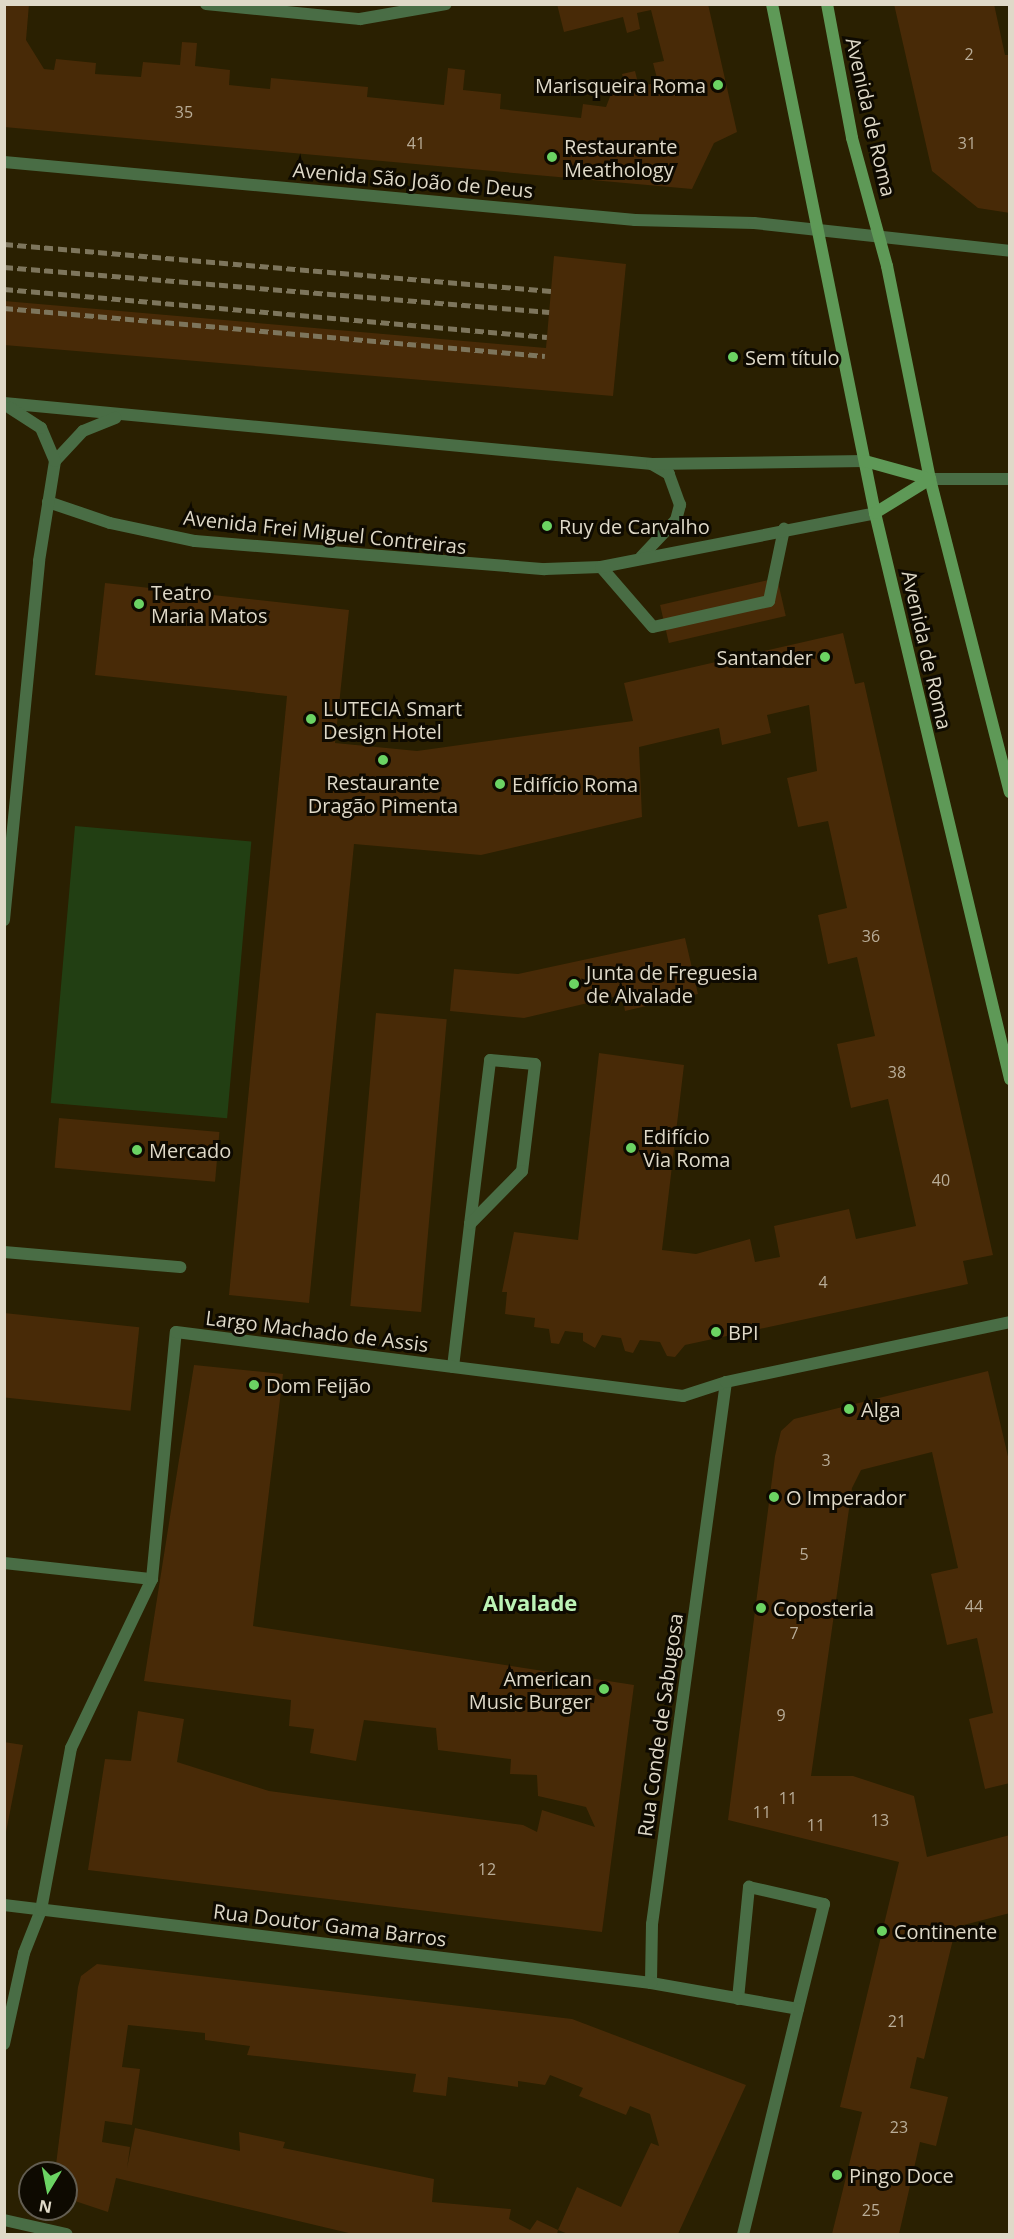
<!DOCTYPE html>
<meta charset="utf-8">
<style>
body{margin:0}
#map{position:relative;width:1014px;height:2239px;overflow:hidden;background:#2a2001;font-family:"Open Sans",sans-serif}
div>[style]{position:absolute}
.green>*{inset:0;background:#223f13;transform-origin:0 0}
.building>*{inset:0;background:#482a07;transform-origin:0 0}
.service>*{height:12px;margin:-6px;padding:0 6px;transform-origin:6px;border-radius:6px;background:#496d45}
.minor>*{height:12px;margin:-6px;padding:0 6px;transform-origin:6px;border-radius:6px;background:#496d45}
.secondary>*{height:12px;margin:-6px;padding:0 6px;transform-origin:6px;border-radius:6px;background:#5e9957}
.rail>*{height:4.5px;margin-top:-2.25px;transform-origin:0;background:repeating-linear-gradient(90deg,#7d755c 0 9px,transparent 0 13.5px)}
.dots>*{width:16px;height:16px;translate:-50% -50%;box-sizing:border-box;border:3px solid #0e0a01;border-radius:50%}
span{translate:-50% -50%;white-space:nowrap;text-align:center;line-height:1.15;-webkit-text-stroke:6px #0e0a01;paint-order:stroke}
.number-label{font-size:16px;color:#b9ad98}
.number-label span{-webkit-text-stroke-width:0}
.poi-label{font-size:20px;color:#dfd9c8}
.right{translate:-100% -50%;text-align:right}
.left{translate:0 -50%;text-align:left}
.street-label{font-size:20px;color:#dfd9c8}
.quarter-label{font-size:22px;color:#bcf3b6;font-weight:700}
.frame{position:absolute;inset:0;border:6px solid #dfd9c8;pointer-events:none}
.north{position:absolute;left:18px;top:2161px;width:60px;height:60px;box-sizing:border-box;background:#0e0a01;border:2px solid #625d51;border-radius:50%;rotate:190deg;font-size:16px;font-weight:700;line-height:24px;text-align:center;color:#dfd9c8}
.north::after{content:'';display:block;margin:auto;width:21px;height:27px;background:#6bd363;clip-path:polygon(50% 0,100% 100%,50% 72%,0 100%)}
</style>
<div id="map">
<div class="green">
<div style="left:75px;top:826px;width:177px;height:278px;rotate:5deg"></div>
</div>
<div class="building">
<div style="clip-path:polygon(4px 4px,29px 4px,26px 40px,44px 69px,54px 70px,56px 59px,96px 63px,95px 74px,141px 77px,143px 62px,180px 65px,182px 42px,197px 43px,195px 66px,230px 70px,229px 85px,270px 89px,271px 78px,368px 87px,367px 97px,444px 105px,448px 68px,465px 70px,463px 90px,501px 94px,500px 109px,581px 118px,583px 104px,606px 107px,611px 94px,627px 90px,622px 74px,635px 71px,639px 87px,658px 82px,653px 63px,664px 61px,651px 10px,637px 13px,640px 29px,627px 33px,623px 17px,564px 32px,557px 4px,708px 4px,737px 132px,714px 143px,692px 189px,4px 127px)"></div>
<div style="clip-path:polygon(894px 4px,994px 4px,1005px 55px,1010px 55px,1010px 213px,978px 208px,932px 171px)"></div>
<div style="clip-path:polygon(554px 256px,626px 264px,613px 396px,4px 345px,4px 301px,546px 348px)"></div>
<div style="left:777px;top:578px;width:39px;height:120px;rotate:77deg"></div>
<div style="clip-path:polygon(105px 583px,349px 610px,335px 743px,417px 751px,633px 721px,624px 683px,843px 633px,855px 684px,864px 682px,993px 1255px,963px 1261px,968px 1284px,685px 1345px,675px 1357px,667px 1356px,660px 1342px,640px 1340px,633px 1353px,625px 1351px,621px 1338px,602px 1335px,595px 1348px,583px 1341px,583px 1333px,565px 1331px,559px 1344px,551px 1343px,549px 1329px,534px 1327px,535px 1318px,505px 1314px,507px 1292px,502px 1292px,514px 1232px,578px 1240px,599px 1053px,684px 1065px,662px 1250px,696px 1254px,750px 1239px,755px 1262px,780px 1257px,774px 1226px,849px 1209px,856px 1239px,916px 1226px,888px 1099px,851px 1108px,837px 1044px,875px 1036px,857px 957px,828px 964px,818px 915px,847px 908px,828px 821px,798px 827px,787px 778px,817px 771px,809px 705px,767px 715px,771px 733px,722px 745px,719px 728px,639px 747px,642px 817px,481px 855px,354px 844px,309px 1303px,229px 1295px,287px 696px,95px 675px)"></div>
<div style="clip-path:polygon(685px 938px,698px 994px,625px 1011px,622px 995px,524px 1018px,450px 1011px,454px 969px,518px 974px)"></div>
<div style="left:376px;top:1013px;width:71px;height:294px;rotate:5deg"></div>
<div style="left:59px;top:1118px;width:161px;height:50px;rotate:5deg"></div>
<div style="left:4px;top:1313px;width:136px;height:84px;rotate:6deg"></div>
<div style="clip-path:polygon(194px 1365px,283px 1374px,253px 1626px,634px 1685px,602px 1932px,88px 1870px,105px 1759px,131px 1761px,138px 1711px,184px 1719px,177px 1762px,269px 1791px,523px 1825px,537px 1832px,542px 1810px,595px 1827px,586px 1807px,538px 1796px,537px 1775px,510px 1774px,511px 1759px,438px 1750px,436px 1728px,364px 1720px,356px 1761px,310px 1753px,314px 1729px,289px 1726px,291px 1700px,144px 1681px)"></div>
<div style="clip-path:polygon(988px 1371px,1010px 1465px,1010px 1783px,985px 1789px,969px 1719px,993px 1713px,977px 1638px,947px 1645px,931px 1574px,958px 1568px,932px 1452px,861px 1470px,852px 1488px,811px 1776px,853px 1776px,914px 1796px,927px 1857px,1010px 1835px,1010px 1913px,956px 1927px,924px 2059px,917px 2057px,910px 2088px,948px 2097px,936px 2146px,920px 2142px,899px 2234px,832px 2234px,862px 2112px,840px 2107px,899px 1862px,728px 1820px,775px 1456px,781px 1431px,794px 1419px)"></div>
<div style="clip-path:polygon(4px 1742px,23px 1745px,6px 1832px,4px 1832px)"></div>
<div style="clip-path:polygon(97px 1964px,572px 2019px,746px 2085px,678px 2234px,568px 2234px,558px 2230px,577px 2187px,621px 2207px,651px 2143px,659px 2146px,650px 2114px,630px 2106px,626px 2115px,579px 2096px,583px 2088px,550px 2075px,545px 2085px,518px 2081px,518px 2087px,448px 2077px,446px 2096px,413px 2092px,416px 2074px,247px 2055px,250px 2046px,205px 2040px,205px 2033px,128px 2025px,122px 2067px,140px 2069px,132px 2125px,105px 2121px,102px 2142px,130px 2147px,127px 2168px,135px 2128px,240px 2151px,239px 2132px,285px 2142px,283px 2148px,434px 2179px,432px 2202px,511px 2209px,509px 2219px,530px 2230px,537px 2220px,558px 2230px,557px 2234px,353px 2234px,116px 2178px,108px 2212px,66px 2198px,66px 2173px,55px 2173px,78px 1987px,81px 1976px)"></div>
</div>
<div class="service">
<div style="left:206px;top:4px;width:155px;rotate:5.6deg"></div>
<div style="left:360px;top:19px;width:87px;rotate:-9.9deg"></div>
<div style="left:641px;top:557px;width:51px;rotate:-46.6deg"></div>
<div style="left:676px;top:520px;width:16px;rotate:-75deg"></div>
<div style="left:680px;top:505px;width:33px;rotate:-110deg"></div>
<div style="left:669px;top:474px;width:20px;rotate:-150deg"></div>
<div style="left:601px;top:567px;width:79px;rotate:49.1deg"></div>
<div style="left:653px;top:627px;width:119px;rotate:-12.6deg"></div>
<div style="left:769px;top:601px;width:74px;rotate:-78.2deg"></div>
<div style="left:4px;top:1563px;width:149px;rotate:6.2deg"></div>
<div style="left:738px;top:1999px;width:113px;rotate:-84.4deg"></div>
<div style="left:749px;top:1887px;width:77px;rotate:12.8deg"></div>
<div style="left:824px;top:1904px;width:108px;rotate:103.9deg"></div>
</div>
<div class="minor">
<div style="left:4px;top:162px;width:634px;rotate:5.25deg"></div>
<div style="left:635px;top:220px;width:119px;rotate:1.4deg"></div>
<div style="left:754px;top:223px;width:258px;rotate:6.2deg"></div>
<div style="left:4px;top:403px;width:651px;rotate:5.38deg"></div>
<div style="left:652px;top:464px;width:213px;rotate:-0.8deg"></div>
<div style="left:55px;top:461px;width:41px;rotate:-47deg"></div>
<div style="left:83px;top:431px;width:35px;rotate:-22deg"></div>
<div style="left:930px;top:479px;width:80px"></div>
<div style="left:48px;top:502px;width:65px;rotate:18.7deg"></div>
<div style="left:110px;top:523px;width:87px;rotate:12deg"></div>
<div style="left:195px;top:541px;width:351px;rotate:4.6deg"></div>
<div style="left:545px;top:569px;width:56px;rotate:-2deg"></div>
<div style="left:601px;top:567px;width:279px;rotate:-11.1deg"></div>
<div style="left:4px;top:920px;width:361px;rotate:-84.4deg"></div>
<div style="left:39px;top:561px;width:101px;rotate:-80.9deg"></div>
<div style="left:55px;top:461px;width:36px;rotate:-113deg"></div>
<div style="left:41px;top:428px;width:37px;rotate:-147deg"></div>
<div style="left:4px;top:1252px;width:177px;rotate:4.9deg"></div>
<div style="left:453px;top:1367px;width:144px;rotate:-83.2deg"></div>
<div style="left:470px;top:1224px;width:165px;rotate:-83deg"></div>
<div style="left:490px;top:1060px;width:45px;rotate:5.1deg"></div>
<div style="left:535px;top:1064px;width:108px;rotate:96.9deg"></div>
<div style="left:522px;top:1171px;width:74px;rotate:134.5deg"></div>
<div style="left:726px;top:1382px;width:547px;rotate:97.77deg"></div>
<div style="left:652px;top:1924px;width:59px;rotate:91deg"></div>
<div style="left:651px;top:1983px;width:149px;rotate:10deg"></div>
<div style="left:798px;top:2009px;width:232px;rotate:103.7deg"></div>
<div style="left:4px;top:1905px;width:652px;rotate:6.87deg"></div>
<div style="left:4px;top:2044px;width:93px;rotate:-77.6deg"></div>
<div style="left:24px;top:1953px;width:46px;rotate:-68.4deg"></div>
<div style="left:41px;top:1910px;width:165px;rotate:-79.5deg"></div>
<div style="left:71px;top:1748px;width:187px;rotate:-64.4deg"></div>
<div style="left:152px;top:1579px;width:248px;rotate:-84.5deg"></div>
<div style="left:176px;top:1332px;width:511px;rotate:7.19deg"></div>
<div style="left:683px;top:1396px;width:45px;rotate:-18deg"></div>
<div style="left:726px;top:1382px;width:290px;rotate:-11.9deg"></div>
<div style="left:4px;top:2220px;width:64px;rotate:12.7deg"></div>
</div>
<div class="secondary">
<div style="left:772px;top:4px;width:519px;rotate:78.56deg"></div>
<div style="left:875px;top:513px;width:582px;rotate:76.58deg"></div>
<div style="left:827px;top:4px;width:136px;rotate:79.4deg"></div>
<div style="left:852px;top:138px;width:133px;rotate:74.7deg"></div>
<div style="left:887px;top:266px;width:217px;rotate:78.6deg"></div>
<div style="left:930px;top:479px;width:323px;rotate:75.7deg"></div>
<div style="left:865px;top:461px;width:67px;rotate:15.5deg"></div>
<div style="left:875px;top:513px;width:65px;rotate:-31.7deg"></div>
</div>
<div class="rail">
<div style="left:4px;top:244px;width:549px;rotate:4.91deg"></div>
<div style="left:4px;top:267px;width:547px;rotate:4.72deg"></div>
<div style="left:4px;top:289px;width:545px;rotate:5.05deg"></div>
<div style="left:4px;top:308px;width:543px;rotate:5.07deg"></div>
</div>
<div class="dots">
<div style="left:718px;top:85px;background:#6bd363"></div>
<div style="left:552px;top:157px;background:#6bd363"></div>
<div style="left:733px;top:357px;background:#6bd363"></div>
<div style="left:547px;top:526px;background:#6bd363"></div>
<div style="left:139px;top:604px;background:#6bd363"></div>
<div style="left:825px;top:657px;background:#6bd363"></div>
<div style="left:311px;top:719px;background:#6bd363"></div>
<div style="left:383px;top:760px;background:#6bd363"></div>
<div style="left:500px;top:784px;background:#6bd363"></div>
<div style="left:574px;top:984px;background:#6bd363"></div>
<div style="left:631px;top:1148px;background:#6bd363"></div>
<div style="left:137px;top:1150px;background:#6bd363"></div>
<div style="left:716px;top:1332px;background:#6bd363"></div>
<div style="left:254px;top:1385px;background:#6bd363"></div>
<div style="left:849px;top:1409px;background:#6bd363"></div>
<div style="left:774px;top:1497px;background:#6bd363"></div>
<div style="left:761px;top:1608px;background:#6bd363"></div>
<div style="left:604px;top:1689px;background:#6bd363"></div>
<div style="left:882px;top:1931px;background:#6bd363"></div>
<div style="left:837px;top:2175px;background:#6bd363"></div>
</div>
<div class="number-label">
<span style="left:969px;top:54px">2</span>
<span style="left:184px;top:112px">35</span>
<span style="left:416px;top:143px">41</span>
<span style="left:967px;top:143px">31</span>
<span style="left:871px;top:936px">36</span>
<span style="left:897px;top:1072px">38</span>
<span style="left:941px;top:1180px">40</span>
<span style="left:823px;top:1282px">4</span>
<span style="left:826px;top:1460px">3</span>
<span style="left:804px;top:1554px">5</span>
<span style="left:974px;top:1606px">44</span>
<span style="left:794px;top:1633px">7</span>
<span style="left:781px;top:1715px">9</span>
<span style="left:788px;top:1798px">11</span>
<span style="left:762px;top:1812px">11</span>
<span style="left:880px;top:1820px">13</span>
<span style="left:816px;top:1825px">11</span>
<span style="left:487px;top:1869px">12</span>
<span style="left:897px;top:2021px">21</span>
<span style="left:899px;top:2127px">23</span>
<span style="left:871px;top:2210px">25</span>
</div>
<div class="poi-label">
<span class="right" style="left:706px;top:85px">Marisqueira Roma</span>
<span class="left" style="left:564px;top:158px">Restaurante<br>Meathology</span>
<span class="left" style="left:745px;top:357px">Sem título</span>
<span class="left" style="left:559px;top:526px">Ruy de Carvalho</span>
<span class="left" style="left:151px;top:604px">Teatro<br>Maria Matos</span>
<span class="right" style="left:813px;top:657px">Santander</span>
<span class="left" style="left:323px;top:720px">LUTECIA Smart<br>Design Hotel</span>
<span style="left:383px;top:794px">Restaurante<br>Dragão Pimenta</span>
<span class="left" style="left:512px;top:784px">Edifício Roma</span>
<span class="left" style="left:586px;top:984px">Junta de Freguesia<br>de Alvalade</span>
<span class="left" style="left:643px;top:1148px">Edifício<br>Via Roma</span>
<span class="left" style="left:149px;top:1150px">Mercado</span>
<span class="left" style="left:728px;top:1332px">BPI</span>
<span class="left" style="left:266px;top:1385px">Dom Feijão</span>
<span class="left" style="left:861px;top:1409px">Alga</span>
<span class="left" style="left:786px;top:1497px">O Imperador</span>
<span class="left" style="left:773px;top:1608px">Coposteria</span>
<span class="right" style="left:592px;top:1690px">American<br>Music Burger</span>
<span class="left" style="left:894px;top:1931px">Continente</span>
<span class="left" style="left:849px;top:2175px">Pingo Doce</span>
</div>
<div class="street-label">
<span style="left:871px;top:117px;rotate:77deg">Avenida de Roma</span>
<span style="left:413px;top:180px;rotate:5deg">Avenida São João de Deus</span>
<span style="left:325px;top:532px;rotate:6deg">Avenida Frei Miguel Contreiras</span>
<span style="left:927px;top:650px;rotate:77deg">Avenida de Roma</span>
<span style="left:317px;top:1331px;rotate:7deg">Largo Machado de Assis</span>
<span style="left:660px;top:1725px;rotate:-82deg">Rua Conde de Sabugosa</span>
<span style="left:330px;top:1925px;rotate:7deg">Rua Doutor Gama Barros</span>
</div>
<div class="quarter-label">
<span style="left:530px;top:1603px">Alvalade</span>
</div>
<div class="frame"></div>
<div class="north">N</div>
</div>
